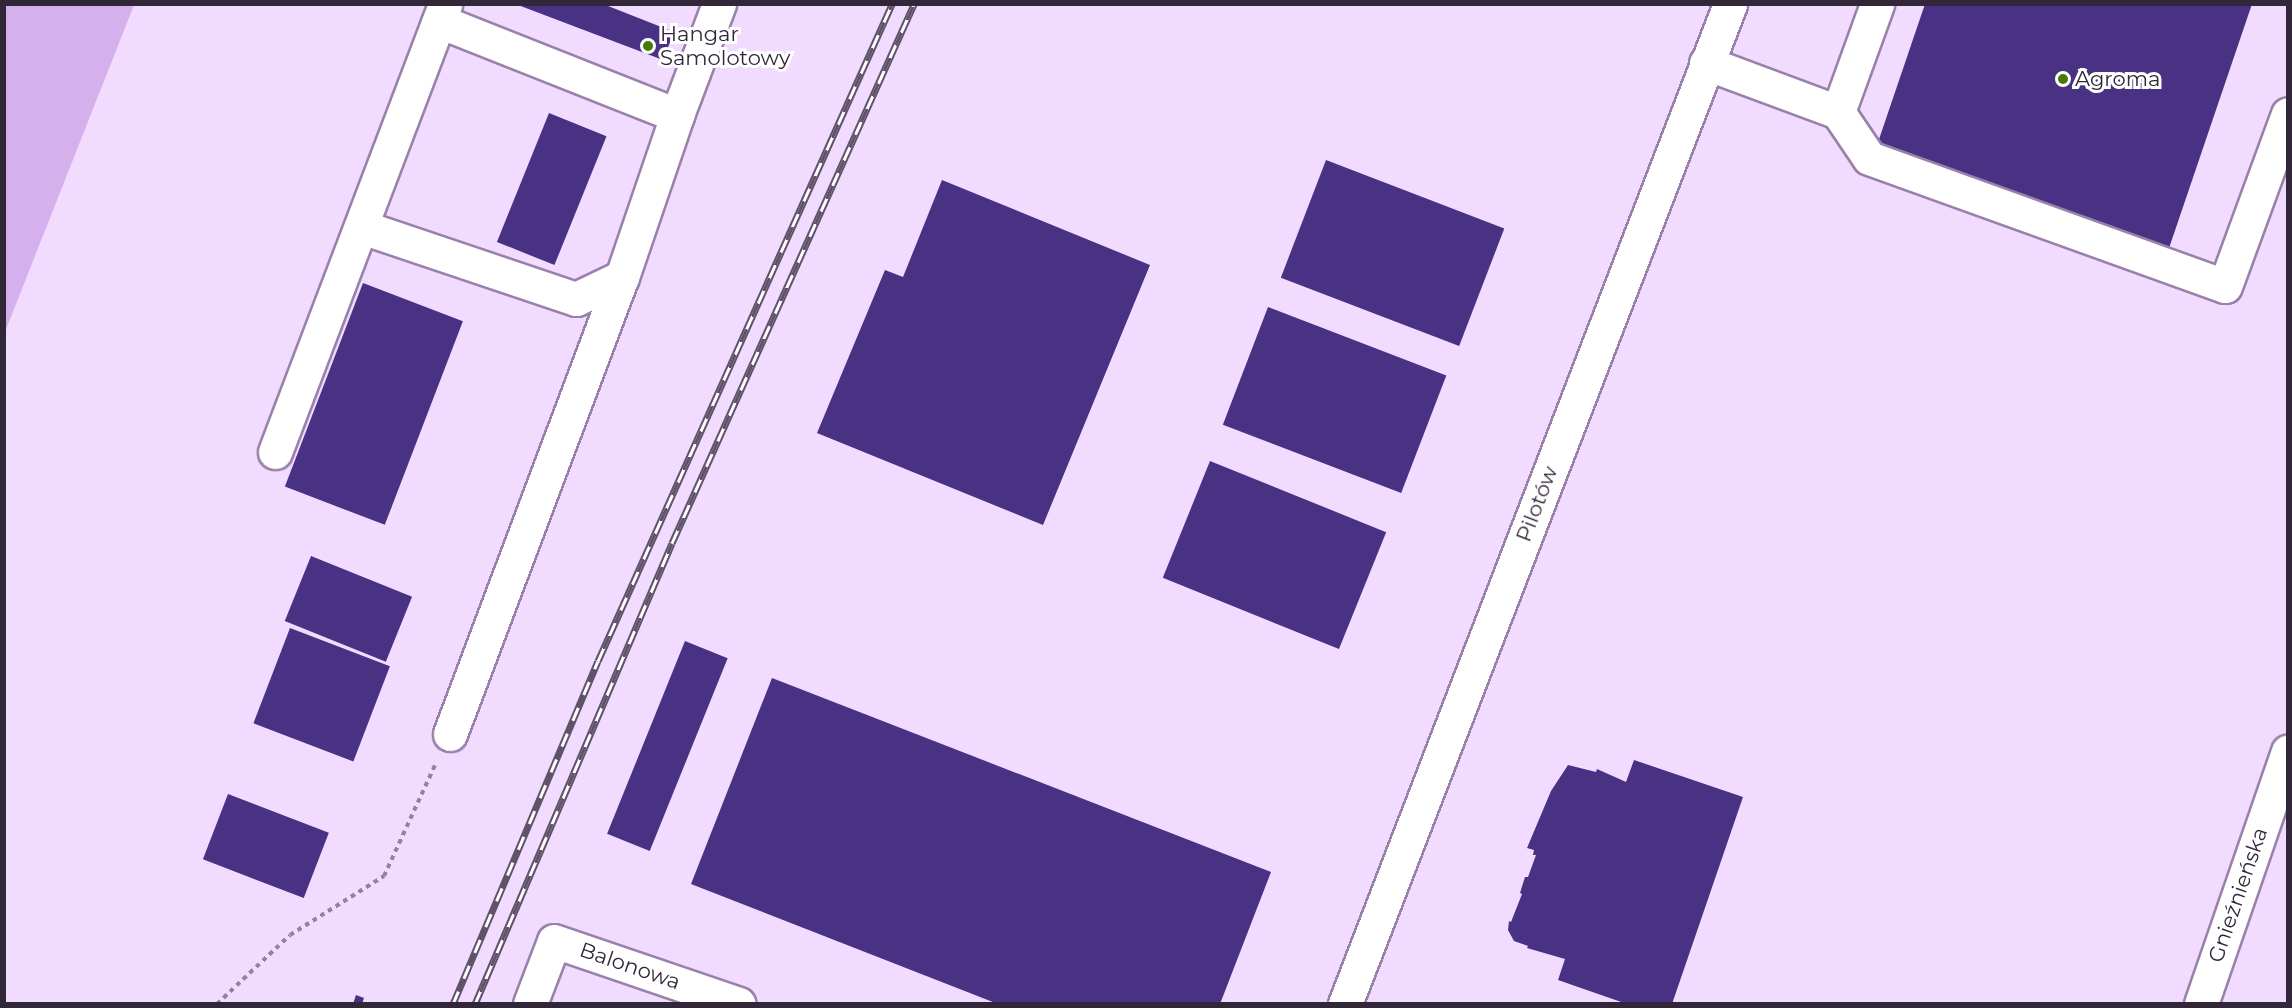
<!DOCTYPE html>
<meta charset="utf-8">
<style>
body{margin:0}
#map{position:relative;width:2292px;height:1008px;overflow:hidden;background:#f1dbff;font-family:Montserrat,sans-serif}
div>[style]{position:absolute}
.green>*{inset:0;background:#d6b0ed}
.building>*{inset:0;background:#493183;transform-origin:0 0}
.path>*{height:4px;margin-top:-2px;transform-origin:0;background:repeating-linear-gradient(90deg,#92829c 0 4.5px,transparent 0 9px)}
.roads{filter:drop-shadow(2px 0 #9a81aa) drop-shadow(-2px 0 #9a81aa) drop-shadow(0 2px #9a81aa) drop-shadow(0 -2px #9a81aa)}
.minor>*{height:33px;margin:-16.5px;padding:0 16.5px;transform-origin:16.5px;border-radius:16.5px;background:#fff}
.major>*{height:33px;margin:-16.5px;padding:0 16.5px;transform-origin:16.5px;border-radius:16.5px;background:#fff}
.rail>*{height:7px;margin-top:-3.5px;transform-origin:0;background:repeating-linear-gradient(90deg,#fff 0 14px,#605268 0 28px);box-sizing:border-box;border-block:2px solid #605268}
.dots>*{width:16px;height:16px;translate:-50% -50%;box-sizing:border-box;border:3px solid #fff;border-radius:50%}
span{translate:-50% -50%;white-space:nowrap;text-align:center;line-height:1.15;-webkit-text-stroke:6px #fff;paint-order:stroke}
.poi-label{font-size:21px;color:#322738}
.left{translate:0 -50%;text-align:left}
.street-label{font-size:21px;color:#322738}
.frame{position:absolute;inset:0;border:6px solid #322738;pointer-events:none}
</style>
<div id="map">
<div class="green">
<div style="clip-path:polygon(5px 4px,134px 5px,5px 332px,4px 5px)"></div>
</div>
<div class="building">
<div style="clip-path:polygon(603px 4px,674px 32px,663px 60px,518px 5px)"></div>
<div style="clip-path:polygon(1925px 4px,2252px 4px,2167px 254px,1874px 154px)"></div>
<div style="left:549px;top:113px;width:62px;height:139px;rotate:22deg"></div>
<div style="left:1326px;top:160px;width:191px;height:126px;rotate:21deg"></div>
<div style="clip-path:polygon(942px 180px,1150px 265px,1043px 525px,817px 433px,885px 270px,903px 277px)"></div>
<div style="left:363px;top:283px;width:107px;height:218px;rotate:21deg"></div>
<div style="left:1268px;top:307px;width:191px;height:126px;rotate:21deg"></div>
<div style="left:1210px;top:461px;width:190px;height:126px;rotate:22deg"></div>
<div style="left:311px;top:556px;width:109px;height:70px;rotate:22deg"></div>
<div style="left:290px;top:628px;width:107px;height:102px;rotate:21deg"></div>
<div style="left:685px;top:641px;width:46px;height:208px;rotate:22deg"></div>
<div style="clip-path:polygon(772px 678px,1271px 872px,1220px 1004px,998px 1004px,691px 884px)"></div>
<div style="clip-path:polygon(1634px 760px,1743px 797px,1672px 1004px,1627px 1004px,1558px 980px,1565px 959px,1527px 948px,1528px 946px,1514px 941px,1508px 930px,1509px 921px,1511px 922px,1522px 894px,1520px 893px,1525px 877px,1528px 877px,1536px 855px,1533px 855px,1534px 850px,1527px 848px,1551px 791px,1568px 765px,1596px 772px,1597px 769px,1626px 782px)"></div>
<div style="left:228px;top:794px;width:108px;height:70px;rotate:21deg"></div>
<div style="clip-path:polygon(356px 995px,364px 998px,362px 1004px,353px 1004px)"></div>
</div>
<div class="path">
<div style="left:217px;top:1004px;width:100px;rotate:-43.4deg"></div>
<div style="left:290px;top:935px;width:111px;rotate:-32.1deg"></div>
<div style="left:384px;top:876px;width:124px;rotate:-65.3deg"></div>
</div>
<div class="roads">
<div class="minor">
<div style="left:439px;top:21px;width:256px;rotate:21.6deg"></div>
<div style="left:1706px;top:63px;width:141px;rotate:20.4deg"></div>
<div style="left:1838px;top:112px;width:55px;rotate:56deg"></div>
<div style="left:1869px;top:158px;width:378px;rotate:19.8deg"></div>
<div style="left:2225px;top:286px;width:183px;rotate:-69.9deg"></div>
<div style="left:1838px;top:112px;width:115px;rotate:-70.1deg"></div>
<div style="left:362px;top:227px;width:226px;rotate:18.6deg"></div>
<div style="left:576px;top:299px;width:51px;rotate:-25.6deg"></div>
<div style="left:275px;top:452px;width:479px;rotate:-69.2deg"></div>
<div style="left:450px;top:734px;width:488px;rotate:-69.4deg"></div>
<div style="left:622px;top:277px;width:171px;rotate:-71.2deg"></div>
<div style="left:677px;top:115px;width:119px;rotate:-69.3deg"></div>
<div style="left:530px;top:1004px;width:67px;rotate:-69.1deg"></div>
<div style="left:554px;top:941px;width:195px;rotate:18.8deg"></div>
<div style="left:1345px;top:1004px;width:1072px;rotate:-68.94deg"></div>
</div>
<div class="major">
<div style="left:2201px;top:1004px;width:267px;rotate:-71deg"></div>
</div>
</div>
<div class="rail">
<div style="left:453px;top:1004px;width:372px;rotate:-67.1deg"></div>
<div style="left:598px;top:661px;width:720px;rotate:-65.89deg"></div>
<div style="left:475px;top:1004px;width:501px;rotate:-66.86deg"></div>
<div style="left:672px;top:543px;width:591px;rotate:-65.82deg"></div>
</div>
<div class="dots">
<div style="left:648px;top:46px;background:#487904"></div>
<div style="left:2063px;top:79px;background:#487904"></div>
</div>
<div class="poi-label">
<span class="left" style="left:660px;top:46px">Hangar<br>Samolotowy</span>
<span class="left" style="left:2075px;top:79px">Agroma</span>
</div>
<div class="street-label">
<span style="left:1537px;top:504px;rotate:-69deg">Pilotów</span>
<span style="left:2238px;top:895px;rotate:-71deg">Gnieźnieńska</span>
<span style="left:630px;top:966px;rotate:19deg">Balonowa</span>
</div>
<div class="frame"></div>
</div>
